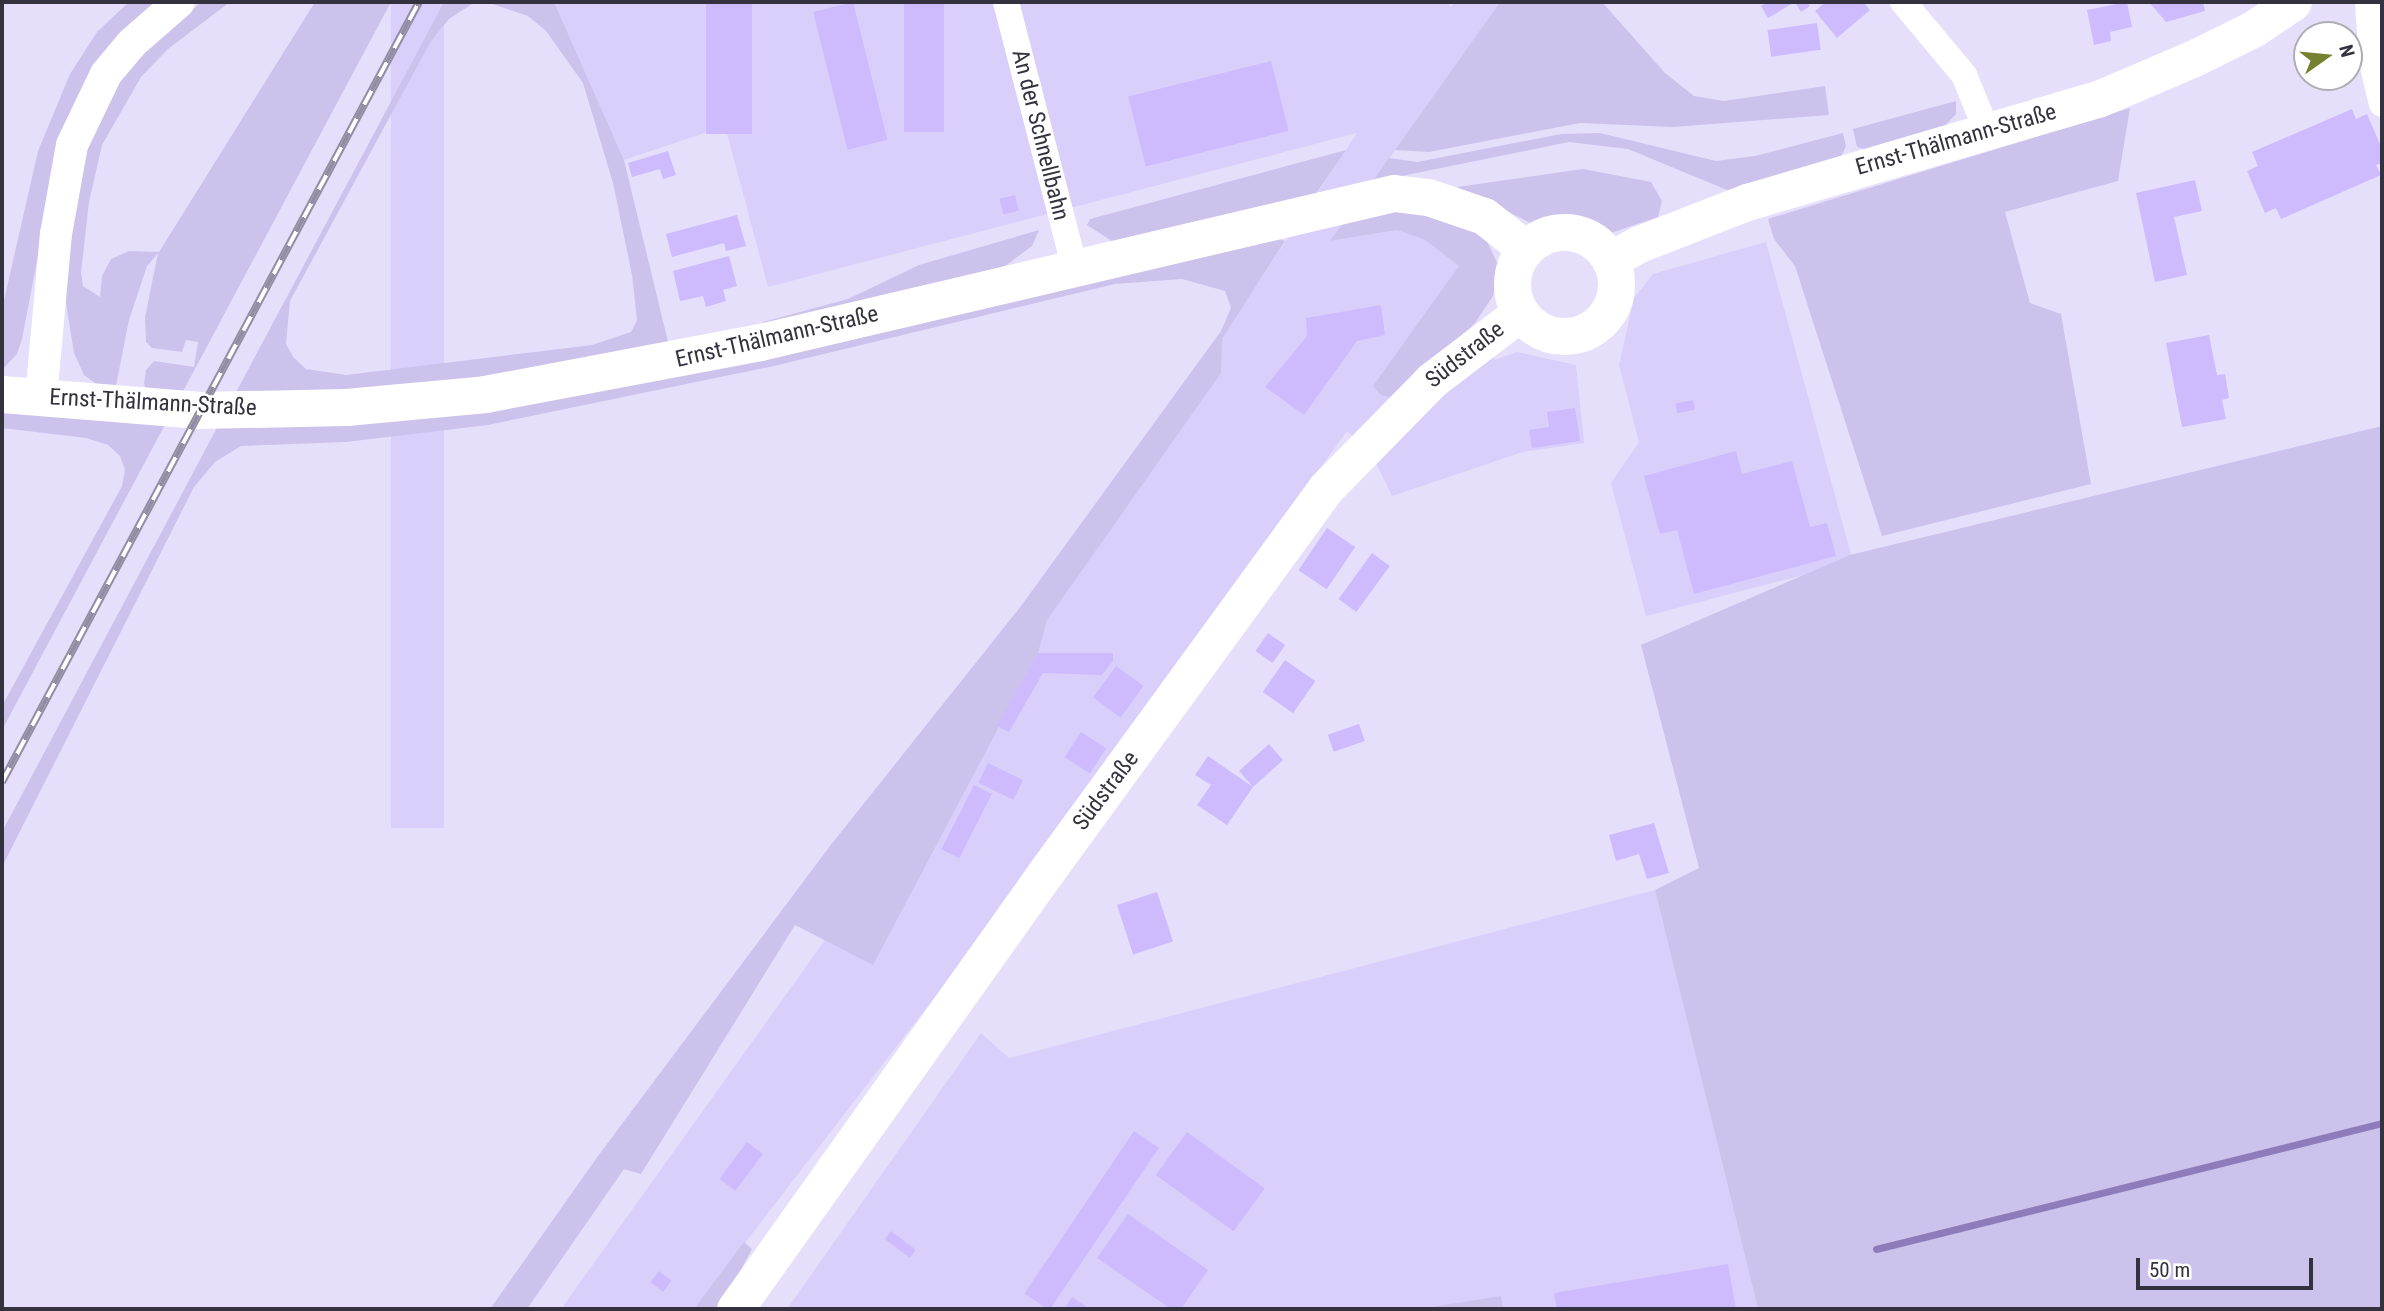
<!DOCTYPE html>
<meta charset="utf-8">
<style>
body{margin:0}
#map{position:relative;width:2384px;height:1311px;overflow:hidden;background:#e6dffc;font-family:"Roboto Condensed",sans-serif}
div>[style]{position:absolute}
.built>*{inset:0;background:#dacffa;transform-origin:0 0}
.green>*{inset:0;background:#cdc2ec}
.stream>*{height:7px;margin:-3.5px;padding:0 3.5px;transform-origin:3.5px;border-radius:3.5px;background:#8d7bba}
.building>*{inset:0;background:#cdbbfe;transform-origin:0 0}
.minor>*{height:26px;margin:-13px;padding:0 13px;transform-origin:13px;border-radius:13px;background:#fff}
.tertiary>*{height:32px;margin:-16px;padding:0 16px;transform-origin:16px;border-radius:16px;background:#fff}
.secondary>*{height:37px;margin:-18.5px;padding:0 18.5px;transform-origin:18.5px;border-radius:18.5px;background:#fff}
.secondary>.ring{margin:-18.5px;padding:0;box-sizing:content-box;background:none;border:37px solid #fff;border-radius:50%}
.rail>*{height:8px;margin-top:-4px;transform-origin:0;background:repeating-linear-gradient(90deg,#fff 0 16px,#928da3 0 32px);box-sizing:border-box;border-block:2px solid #928da3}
span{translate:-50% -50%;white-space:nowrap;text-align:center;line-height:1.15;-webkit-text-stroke:5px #fff;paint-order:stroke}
.street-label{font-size:23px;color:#353240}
.frame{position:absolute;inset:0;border:4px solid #353240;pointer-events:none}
.north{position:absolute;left:2293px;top:21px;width:70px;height:70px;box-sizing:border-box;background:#fff;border:2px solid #aeadb3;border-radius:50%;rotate:75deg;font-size:19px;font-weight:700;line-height:28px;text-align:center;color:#353240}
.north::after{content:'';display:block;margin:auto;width:24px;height:32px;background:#75812e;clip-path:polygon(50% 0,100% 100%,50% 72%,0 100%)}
.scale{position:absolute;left:2136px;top:1258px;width:177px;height:32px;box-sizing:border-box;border:4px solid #353240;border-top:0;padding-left:9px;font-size:21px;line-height:24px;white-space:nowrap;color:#353240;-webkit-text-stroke:5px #fff;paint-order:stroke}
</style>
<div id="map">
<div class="built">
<div style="left:391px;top:2px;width:53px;height:826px"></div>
<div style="clip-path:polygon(554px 2px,1447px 2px,1451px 7px,1455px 2px,1500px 2px,1331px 241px,1397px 230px,1425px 240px,1459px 266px,1458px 307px,1495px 360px,1517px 352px,1576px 365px,1584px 443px,1523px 452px,1392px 496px,1371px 453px,1347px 431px,937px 994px,694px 1309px,561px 1309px,825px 940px,1357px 133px,768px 287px,725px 126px,624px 160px)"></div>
<div style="clip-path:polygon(1766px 242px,1853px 562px,1646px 616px,1611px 483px,1639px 442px,1619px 365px,1634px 298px,1653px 274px)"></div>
<div style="clip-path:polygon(1655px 890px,1758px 1309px,787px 1309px,981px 1033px,1009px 1058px)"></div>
</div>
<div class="green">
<div style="clip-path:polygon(129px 2px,160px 2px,54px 173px,22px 339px,17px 354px,2px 370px,2px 309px,38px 151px,70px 74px,97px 32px)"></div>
<div style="clip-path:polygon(202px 2px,230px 2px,168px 49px,141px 77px,102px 145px,89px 202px,81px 273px,83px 286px,100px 297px,102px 276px,111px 259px,129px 251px,159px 252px,315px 2px,391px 2px,180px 397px,146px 390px,144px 384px,146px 370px,154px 361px,194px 367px,198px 342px,186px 340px,182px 352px,152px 348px,146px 342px,145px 317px,158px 253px,147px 266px,129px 320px,116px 386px,102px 388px,84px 375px,74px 353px,64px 290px,70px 214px,90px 130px,109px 93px,140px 52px)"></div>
<div style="clip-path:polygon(444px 2px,475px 2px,449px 19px,431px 41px,290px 301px,286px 344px,294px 358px,306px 369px,346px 375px,592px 345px,631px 332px,637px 320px,632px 275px,613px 183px,583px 83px,546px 31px,528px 16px,486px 2px,554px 2px,624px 160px,670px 350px,469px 384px,233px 398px)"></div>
<div style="clip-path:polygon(1500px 2px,1602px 2px,1665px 73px,1694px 96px,1724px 101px,1825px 86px,1829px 115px,1673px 127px,1580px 123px,1429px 152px,1395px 150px)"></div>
<div style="clip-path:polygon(1956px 101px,1956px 114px,1942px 129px,1869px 151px,1857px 147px,1853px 129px)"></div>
<div style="clip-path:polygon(2130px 108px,2118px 181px,2005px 212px,2030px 303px,2061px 314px,2091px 484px,1882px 536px,1795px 266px,1774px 239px,1768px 219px)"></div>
<div style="clip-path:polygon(1600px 133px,1716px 161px,1755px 156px,1843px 133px,1846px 146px,1840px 159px,1732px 192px,1628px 149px,1569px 142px,1372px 182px,1389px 158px,1417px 162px,1561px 134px)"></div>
<div style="clip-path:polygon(1346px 150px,1311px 201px,1115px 243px,1087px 225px,1090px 219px)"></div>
<div style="clip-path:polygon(1583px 169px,1651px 182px,1662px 201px,1658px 217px,1605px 235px,1564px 222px,1535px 225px,1457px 187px)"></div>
<div style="clip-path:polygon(1377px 209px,1450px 217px,1486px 239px,1500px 269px,1493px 296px,1475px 323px,1392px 398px,1381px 395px,1373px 386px,1459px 266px,1425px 240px,1397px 230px,1330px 241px,1350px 214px)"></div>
<div style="clip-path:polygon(1039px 230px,1032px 246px,1004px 267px,765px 328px,763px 322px,848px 299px,919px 265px)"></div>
<div style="clip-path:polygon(1274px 237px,1285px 241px,1222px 339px,1221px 373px,1047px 620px,1038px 653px,873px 965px,795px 925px,641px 1174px,624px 1169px,527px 1309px,490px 1309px,598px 1156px,830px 846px,1021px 606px,1221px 331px,1231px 308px,1225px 291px,1182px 279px,1115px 284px,774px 366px,488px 425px,346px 442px,241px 446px,215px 462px,194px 487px,2px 867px,2px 832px,220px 422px,351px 419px)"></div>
<div style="clip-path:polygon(2px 402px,168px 419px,2px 730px,2px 706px,122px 486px,125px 470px,120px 456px,108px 445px,86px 438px,2px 428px)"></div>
<div style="clip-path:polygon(2382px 426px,2382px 1309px,1758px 1309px,1655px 890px,1699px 868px,1641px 645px,1850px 555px)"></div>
<div style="clip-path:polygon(744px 1242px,752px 1249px,720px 1309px,694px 1309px)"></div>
<div style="clip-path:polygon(1501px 1296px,1503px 1309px,1419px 1309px)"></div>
</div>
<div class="stream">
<div style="left:1876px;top:1249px;width:521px;rotate:-13.98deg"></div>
</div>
<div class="building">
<div style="left:706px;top:2px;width:46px;height:132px"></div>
<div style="left:853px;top:2px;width:142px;height:41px;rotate:76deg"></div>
<div style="left:904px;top:2px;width:40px;height:130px"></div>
<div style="clip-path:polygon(1767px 2px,1807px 2px,1810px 6px,1801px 12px,1795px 2px,1768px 18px,1761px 6px)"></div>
<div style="clip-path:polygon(1826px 2px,1863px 2px,1870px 10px,1837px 38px,1815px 11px)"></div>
<div style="clip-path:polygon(2127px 2px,2132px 27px,2110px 32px,2111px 41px,2094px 45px,2087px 10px)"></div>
<div style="clip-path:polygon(2149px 2px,2203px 2px,2205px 11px,2166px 22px)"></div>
<div style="left:1817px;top:23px;width:27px;height:50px;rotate:82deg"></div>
<div style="left:1271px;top:61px;width:72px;height:147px;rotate:76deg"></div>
<div style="clip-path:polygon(2352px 109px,2356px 119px,2367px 114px,2382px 149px,2382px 163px,2376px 165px,2381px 175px,2281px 219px,2276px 208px,2265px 213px,2247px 171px,2258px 166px,2252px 152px)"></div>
<div style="clip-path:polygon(668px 151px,676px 175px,663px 179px,660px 169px,632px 177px,628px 163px)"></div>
<div style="clip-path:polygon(2195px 180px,2202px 211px,2174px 217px,2187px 275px,2155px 282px,2136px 193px)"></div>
<div style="left:1015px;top:195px;width:16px;height:16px;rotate:76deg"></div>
<div style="clip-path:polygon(737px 215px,746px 246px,726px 251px,724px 243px,672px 257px,666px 234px)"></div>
<div style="clip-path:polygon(729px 256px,737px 286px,723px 290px,726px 301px,706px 307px,703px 296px,680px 301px,673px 271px)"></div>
<div style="clip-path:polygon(1381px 305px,1385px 335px,1357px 341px,1304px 415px,1265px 387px,1307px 336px,1306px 318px)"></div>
<div style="clip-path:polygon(2209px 335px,2217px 375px,2225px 374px,2229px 398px,2222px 400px,2226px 419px,2182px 427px,2166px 343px)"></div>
<div style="left:1693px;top:400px;width:10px;height:18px;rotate:79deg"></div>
<div style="clip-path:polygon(1575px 408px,1580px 441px,1532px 448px,1529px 430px,1549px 427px,1547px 412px)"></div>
<div style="clip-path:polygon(1736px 451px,1742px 474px,1792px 461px,1810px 527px,1827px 523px,1836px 556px,1694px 594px,1677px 530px,1660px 534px,1644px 476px)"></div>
<div style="left:1327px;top:528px;width:34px;height:51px;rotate:34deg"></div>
<div style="left:1372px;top:553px;width:22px;height:57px;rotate:36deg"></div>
<div style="left:1268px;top:633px;width:21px;height:22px;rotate:35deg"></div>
<div style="clip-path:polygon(1038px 653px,1113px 653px,1113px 661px,1102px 675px,1043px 673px,1009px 732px,997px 726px)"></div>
<div style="left:1285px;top:660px;width:37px;height:39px;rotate:35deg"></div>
<div style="left:1116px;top:666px;width:34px;height:39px;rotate:36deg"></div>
<div style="left:1359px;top:724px;width:18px;height:33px;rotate:71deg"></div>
<div style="left:1081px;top:732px;width:30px;height:30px;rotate:33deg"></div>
<div style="clip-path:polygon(1269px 744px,1283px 760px,1253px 787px,1227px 825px,1197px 805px,1211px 785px,1195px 775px,1208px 756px,1253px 787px,1239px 771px)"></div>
<div style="left:988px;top:763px;width:39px;height:22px;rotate:26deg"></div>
<div style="left:974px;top:785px;width:20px;height:72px;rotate:27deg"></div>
<div style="clip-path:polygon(1654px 823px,1669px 873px,1647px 879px,1639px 854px,1616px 861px,1609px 835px)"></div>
<div style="left:1157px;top:892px;width:52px;height:42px;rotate:72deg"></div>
<div style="left:1134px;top:1131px;width:30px;height:196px;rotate:34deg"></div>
<div style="left:1187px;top:1132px;width:96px;height:53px;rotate:36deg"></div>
<div style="left:747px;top:1142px;width:20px;height:46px;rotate:37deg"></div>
<div style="clip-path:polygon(1128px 1214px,1208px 1270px,1181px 1309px,1171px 1309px,1097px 1258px)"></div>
<div style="left:891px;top:1231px;width:31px;height:10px;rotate:37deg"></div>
<div style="clip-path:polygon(1728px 1264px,1736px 1309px,1557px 1309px,1554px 1293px)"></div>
<div style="left:659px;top:1271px;width:16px;height:14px;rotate:38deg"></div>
<div style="clip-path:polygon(1072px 1297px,1090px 1309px,1064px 1309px)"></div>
</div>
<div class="minor">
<div style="left:1006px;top:2px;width:275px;rotate:75.5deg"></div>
<div style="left:1903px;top:2px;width:95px;rotate:50.1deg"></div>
<div style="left:1964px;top:75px;width:61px;rotate:67.7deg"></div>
<div style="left:2368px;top:2px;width:61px;rotate:86.2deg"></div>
<div style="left:2372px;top:63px;width:42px;rotate:76.3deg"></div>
</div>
<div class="tertiary">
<div style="left:41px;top:398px;width:165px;rotate:-84.8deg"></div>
<div style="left:56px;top:234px;width:90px;rotate:-79.8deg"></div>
<div style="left:72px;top:145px;width:79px;rotate:-64.4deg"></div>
<div style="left:106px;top:74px;width:40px;rotate:-50deg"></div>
<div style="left:132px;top:43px;width:62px;rotate:-41.1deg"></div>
</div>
<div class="secondary">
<div class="ring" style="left:1512px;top:232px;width:67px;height:67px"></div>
<div style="left:1610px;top:260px;width:33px;rotate:-29deg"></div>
<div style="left:1639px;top:244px;width:116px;rotate:-21.3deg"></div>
<div style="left:1747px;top:202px;width:366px;rotate:-16.4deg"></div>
<div style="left:2098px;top:99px;width:102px;rotate:-23.1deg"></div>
<div style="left:2192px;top:59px;width:68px;rotate:-26.2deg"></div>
<div style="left:2253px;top:29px;width:48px;rotate:-34deg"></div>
<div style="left:2px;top:394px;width:199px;rotate:4.6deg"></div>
<div style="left:200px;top:410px;width:146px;rotate:-1.2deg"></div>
<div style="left:346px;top:407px;width:140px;rotate:-5.3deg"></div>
<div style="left:485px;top:394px;width:280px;rotate:-10.7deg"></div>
<div style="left:760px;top:342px;width:651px;rotate:-13.23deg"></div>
<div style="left:1394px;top:193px;width:34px;rotate:7deg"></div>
<div style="left:1428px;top:197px;width:59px;rotate:18.7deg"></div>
<div style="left:1484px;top:216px;width:53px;rotate:38.2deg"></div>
<div style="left:735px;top:1309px;width:536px;rotate:-54.56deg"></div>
<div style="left:1046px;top:872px;width:475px;rotate:-53.9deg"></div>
<div style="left:1326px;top:488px;width:151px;rotate:-45.5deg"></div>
<div style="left:1432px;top:380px;width:111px;rotate:-37.3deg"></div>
</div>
<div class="rail">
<div style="left:2px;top:782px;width:884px;rotate:-61.87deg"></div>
</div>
<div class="street-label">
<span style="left:1040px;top:135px;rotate:76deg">An der Schnellbahn</span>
<span style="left:1956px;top:140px;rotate:-16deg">Ernst-Thälmann-Straße</span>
<span style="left:777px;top:337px;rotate:-13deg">Ernst-Thälmann-Straße</span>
<span style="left:1465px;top:355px;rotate:-38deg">Südstraße</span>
<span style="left:153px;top:403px;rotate:3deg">Ernst-Thälmann-Straße</span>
<span style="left:1106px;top:791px;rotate:-53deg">Südstraße</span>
</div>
<div class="frame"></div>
<div class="north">N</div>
<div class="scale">50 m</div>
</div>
